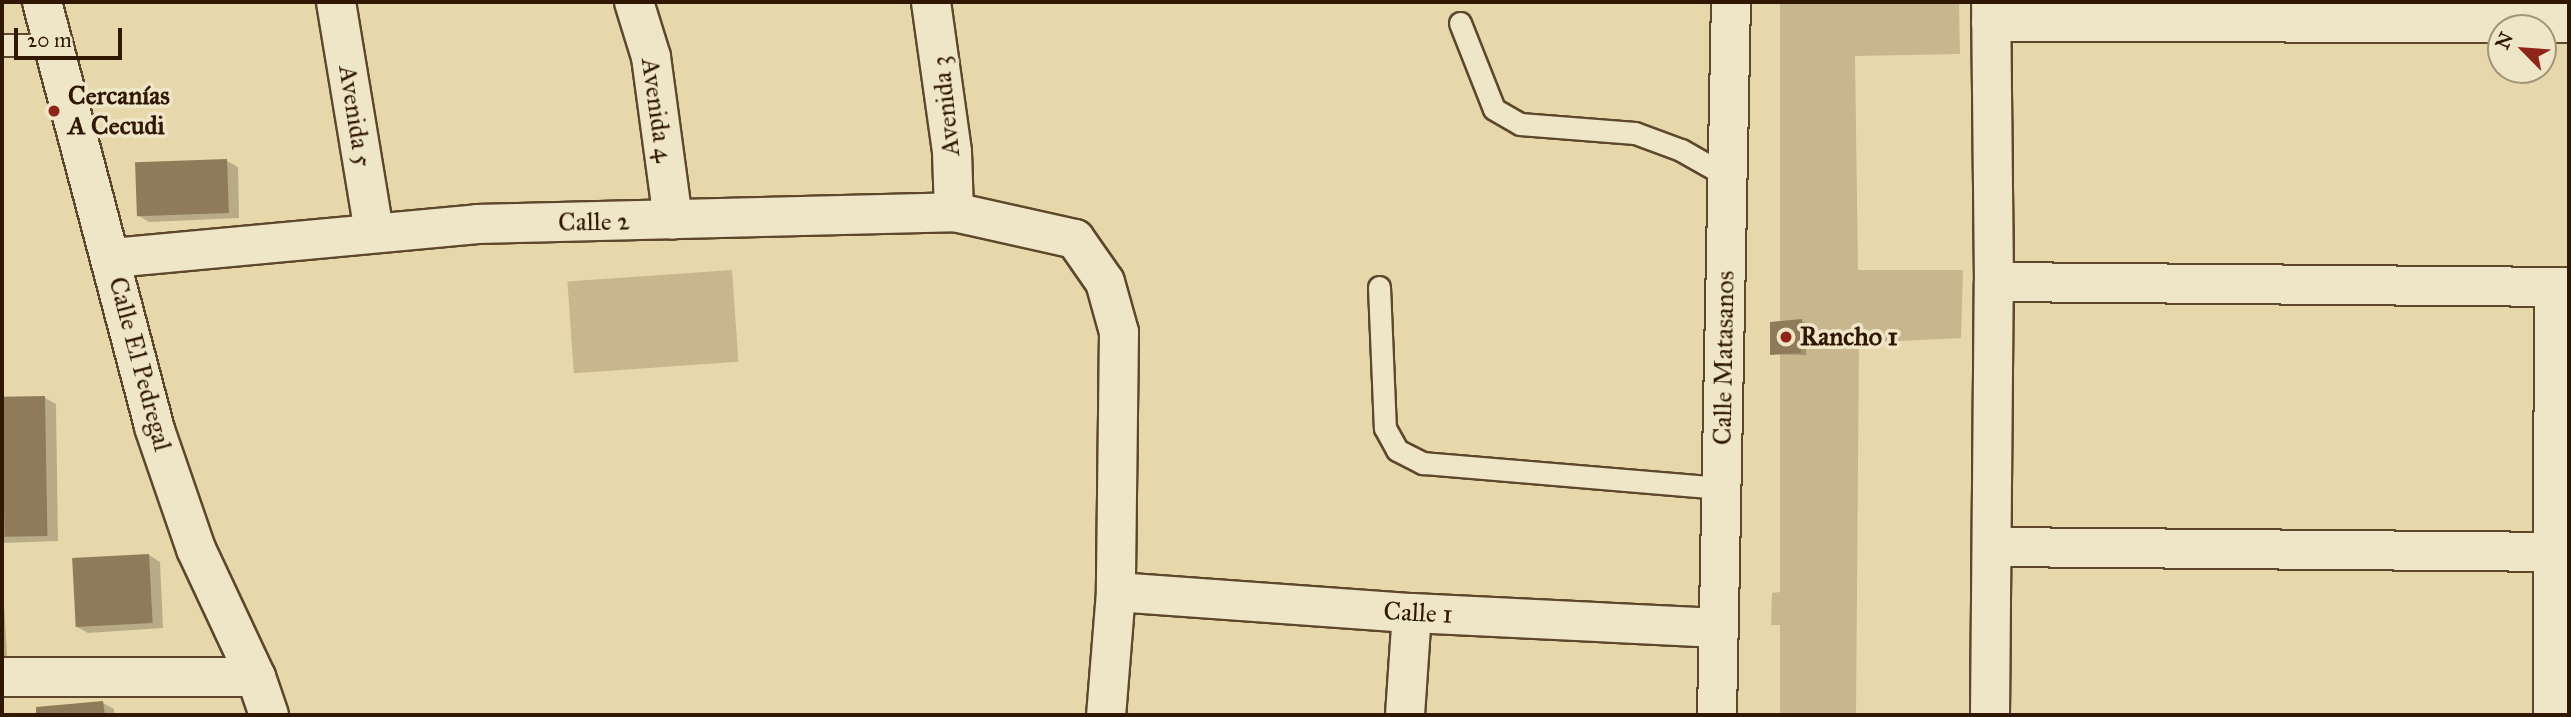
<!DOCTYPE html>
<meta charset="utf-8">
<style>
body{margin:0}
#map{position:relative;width:2571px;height:717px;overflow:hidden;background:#e7d8ab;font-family:"IM FELL Great Primer",serif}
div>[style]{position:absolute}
.green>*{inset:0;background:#c8b78e;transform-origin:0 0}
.shadow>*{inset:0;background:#0003}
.building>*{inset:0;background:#8f7b59;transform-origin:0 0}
.roads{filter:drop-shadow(2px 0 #5e472b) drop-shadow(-2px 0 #5e472b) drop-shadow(0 2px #5e472b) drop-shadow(0 -2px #5e472b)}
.service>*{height:21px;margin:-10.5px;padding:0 10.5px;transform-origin:10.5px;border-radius:10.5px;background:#efe6c8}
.minor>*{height:38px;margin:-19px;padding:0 19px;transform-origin:19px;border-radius:19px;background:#efe6c8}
.dots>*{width:19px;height:19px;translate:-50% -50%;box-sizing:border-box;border:4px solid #efe6c8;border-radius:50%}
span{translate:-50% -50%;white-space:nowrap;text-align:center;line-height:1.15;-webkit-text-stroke:7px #efe6c8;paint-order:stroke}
.poi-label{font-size:26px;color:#301700;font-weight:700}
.left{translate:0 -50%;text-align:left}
.street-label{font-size:26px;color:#301700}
.frame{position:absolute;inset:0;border:4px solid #301700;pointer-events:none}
.north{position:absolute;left:2487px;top:14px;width:70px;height:70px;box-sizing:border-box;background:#efe6c8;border:2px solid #a39378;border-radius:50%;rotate:295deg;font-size:19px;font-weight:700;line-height:28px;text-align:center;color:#301700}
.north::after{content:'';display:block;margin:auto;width:24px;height:32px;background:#8f2418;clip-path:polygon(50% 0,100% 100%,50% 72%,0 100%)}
.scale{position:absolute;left:14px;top:28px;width:108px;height:32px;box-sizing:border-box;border:4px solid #301700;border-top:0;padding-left:9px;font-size:21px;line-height:24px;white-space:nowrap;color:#301700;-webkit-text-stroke:5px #efe6c8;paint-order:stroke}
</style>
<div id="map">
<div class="green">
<div style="clip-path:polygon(1780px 2px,1959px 2px,1960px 54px,1855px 56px,1858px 270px,1963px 270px,1961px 338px,1859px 343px,1856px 715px,1780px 715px,1780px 625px,1771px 625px,1772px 593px,1780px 592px)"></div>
<div style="left:732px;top:270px;width:92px;height:165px;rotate:86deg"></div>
</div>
<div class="shadow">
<div style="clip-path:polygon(227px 161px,238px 167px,239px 218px,149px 222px,139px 216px)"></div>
<div style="clip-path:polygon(1802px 321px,1807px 324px,1806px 355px,1771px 354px,1772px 324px)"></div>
<div style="clip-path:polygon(45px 398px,56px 404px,58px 541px,2px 543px,2px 399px)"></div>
<div style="clip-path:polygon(149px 555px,160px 562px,163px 628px,88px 633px,77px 627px)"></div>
<div style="clip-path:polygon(2px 569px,7px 656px,2px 656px)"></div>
<div style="clip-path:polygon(103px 703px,114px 709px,114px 715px,38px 715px,38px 709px)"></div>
</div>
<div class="building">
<div style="left:227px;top:159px;width:54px;height:92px;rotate:88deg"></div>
<div style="clip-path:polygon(1802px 319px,1801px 353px,1770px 355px,1770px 322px)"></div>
<div style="left:45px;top:396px;width:140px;height:43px;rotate:89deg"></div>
<div style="left:149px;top:554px;width:69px;height:77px;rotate:87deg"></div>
<div style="clip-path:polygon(103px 701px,105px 715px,36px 715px,36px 707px)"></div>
</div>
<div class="roads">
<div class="service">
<div style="left:1460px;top:23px;width:92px;rotate:68.4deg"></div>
<div style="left:1494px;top:109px;width:30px;rotate:30deg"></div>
<div style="left:1520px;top:124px;width:115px;rotate:4.5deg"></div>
<div style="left:1635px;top:133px;width:49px;rotate:20.3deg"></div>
<div style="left:1681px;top:150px;width:53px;rotate:29.5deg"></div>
<div style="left:2px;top:45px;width:53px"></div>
<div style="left:1379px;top:287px;width:141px;rotate:87.6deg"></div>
<div style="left:1385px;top:428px;width:25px;rotate:61deg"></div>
<div style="left:1397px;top:450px;width:29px;rotate:27deg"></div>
<div style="left:1423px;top:463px;width:300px;rotate:4.8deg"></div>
</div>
<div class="minor">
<div style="left:42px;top:2px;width:440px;rotate:75.2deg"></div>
<div style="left:154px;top:427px;width:129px;rotate:71deg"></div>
<div style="left:196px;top:549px;width:141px;rotate:64.9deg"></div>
<div style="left:256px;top:677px;width:40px;rotate:71.1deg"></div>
<div style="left:336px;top:2px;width:232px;rotate:80.6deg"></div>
<div style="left:634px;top:2px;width:58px;rotate:72.8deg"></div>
<div style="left:651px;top:57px;width:164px;rotate:82.3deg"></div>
<div style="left:931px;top:2px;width:151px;rotate:82deg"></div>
<div style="left:952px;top:152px;width:60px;rotate:88.1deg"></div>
<div style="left:1991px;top:22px;width:578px;rotate:0.1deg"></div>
<div style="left:113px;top:258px;width:366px;rotate:-5.3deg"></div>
<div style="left:477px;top:224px;width:477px;rotate:-1.4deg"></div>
<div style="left:954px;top:212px;width:124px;rotate:12.6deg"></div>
<div style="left:1075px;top:239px;width:52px;rotate:55.1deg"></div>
<div style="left:1105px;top:282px;width:52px;rotate:74.4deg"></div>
<div style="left:1119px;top:332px;width:260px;rotate:90.7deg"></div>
<div style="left:1116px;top:592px;width:123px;rotate:94.6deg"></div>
<div style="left:1994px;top:282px;width:575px;rotate:0.5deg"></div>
<div style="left:1992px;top:547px;width:577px;rotate:0.5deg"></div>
<div style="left:1116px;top:592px;width:297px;rotate:4.1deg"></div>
<div style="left:1412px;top:613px;width:307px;rotate:2.8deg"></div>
<div style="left:2px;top:677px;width:254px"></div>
<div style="left:1405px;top:715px;width:102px;rotate:-86.1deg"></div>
<div style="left:1717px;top:715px;width:713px;rotate:-88.88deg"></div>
<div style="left:1990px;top:715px;width:433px;rotate:-89.5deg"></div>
<div style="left:1994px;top:282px;width:280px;rotate:-90.6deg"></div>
<div style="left:2553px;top:715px;width:428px;rotate:-89.9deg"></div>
</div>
</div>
<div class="dots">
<div style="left:54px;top:111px;background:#8f2418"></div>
<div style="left:1786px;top:337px;background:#8f2418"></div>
</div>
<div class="poi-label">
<span class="left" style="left:68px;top:111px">Cercanías<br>A Cecudi</span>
<span class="left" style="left:1800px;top:337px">Rancho 1</span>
</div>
<div class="street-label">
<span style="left:946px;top:106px;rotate:-96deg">Avenida 3</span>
<span style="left:657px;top:110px;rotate:82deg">Avenida 4</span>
<span style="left:355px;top:116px;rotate:81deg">Avenida 5</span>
<span style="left:594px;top:222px;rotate:-1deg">Calle 2</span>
<span style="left:1724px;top:358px;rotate:-89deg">Calle Matasanos</span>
<span style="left:140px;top:364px;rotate:75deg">Calle El Pedregal</span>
<span style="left:1418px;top:613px;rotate:3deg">Calle 1</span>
</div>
<div class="frame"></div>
<div class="north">N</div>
<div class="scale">20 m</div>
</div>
